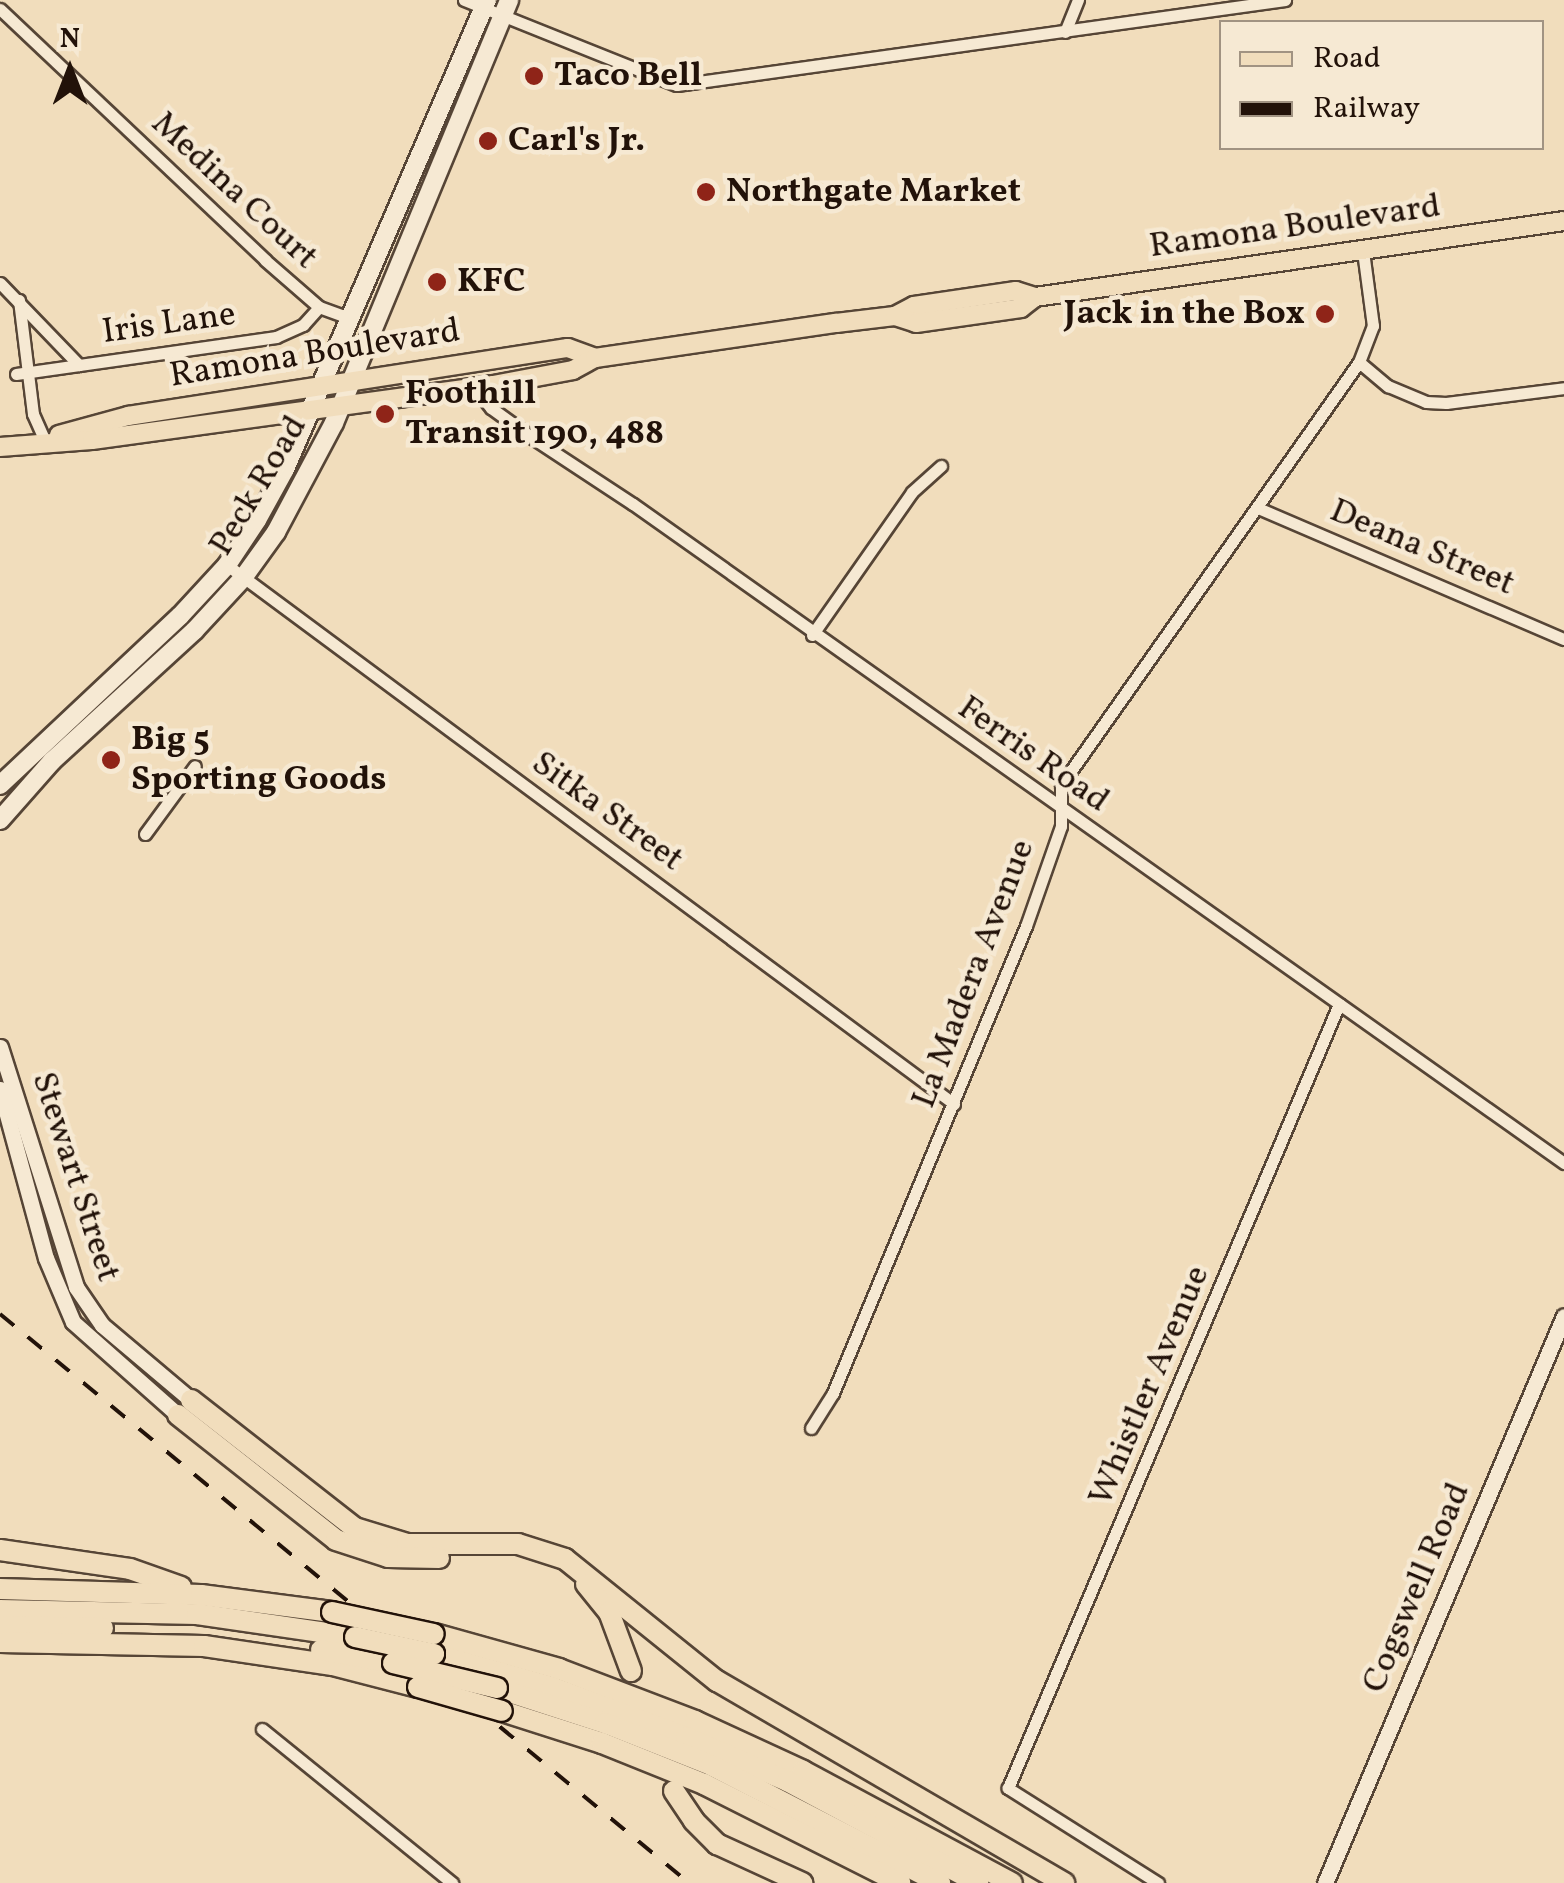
<!DOCTYPE html>
<style>
body{margin:0}
#map{position:relative;width:1564px;height:1883px;overflow:hidden;background:#f1ddbc;font-family:Vollkorn,serif}
div>[style]{position:absolute}
.roads{filter:drop-shadow(2px 0 #564536) drop-shadow(-2px 0 #564536) drop-shadow(0 2px #564536) drop-shadow(0 -2px #564536)}
.minor>*{height:11px;margin:-5.5px;padding:0 5.5px;transform-origin:5.5px;border-radius:5.5px;background:#f6e9d3}
.tertiary>*{height:15px;margin:-7.5px;padding:0 7.5px;transform-origin:7.5px;border-radius:7.5px;background:#f6e9d3}
.secondary>*{height:18px;margin:-9px;padding:0 9px;transform-origin:9px;border-radius:9px;background:#f6e9d3}
.primary>*{height:18px;margin:-9px;padding:0 9px;transform-origin:9px;border-radius:9px;background:#f1ddbc}
.motorway>*{height:20px;margin:-10px;padding:0 10px;transform-origin:10px;border-radius:10px;background:#f1ddbc}
.rail>*{height:4px;margin-top:-2px;transform-origin:0;background:repeating-linear-gradient(90deg,#221209 0 18px,transparent 0 36px)}
.bridges{filter:drop-shadow(2px 0 #221209) drop-shadow(-2px 0 #221209) drop-shadow(0 2px #221209) drop-shadow(0 -2px #221209)}
.motorway-bridge>*{height:20px;margin:-10px;padding:0 10px;transform-origin:10px;border-radius:10px;background:#f1ddbc}
.dots>*{width:28px;height:28px;translate:-50% -50%;box-sizing:border-box;border:5px solid #f6e9d3;border-radius:50%}
span{translate:-50% -50%;white-space:nowrap;text-align:center;line-height:1.15;-webkit-text-stroke:9px #f6e9d3;paint-order:stroke}
.poi-label{font-size:35px;color:#221209;font-weight:700}
.left{translate:0 -50%;text-align:left}
.right{translate:-100% -50%;text-align:right}
.street-label{font-size:35px;color:#221209}
.legend{position:absolute;left:1219px;top:20px;width:325px;height:130px;box-sizing:border-box;background:#f6e9d3;border:2px solid #a19382;margin:0;padding:12px 18px;list-style:none;font-size:30px;color:#221209}
.legend li{display:flex;align-items:center;gap:20px;height:50px}
.legend b{width:50px;border:2px solid #a19382}
.north{position:absolute;left:20px;top:20px;width:100px;height:100px;-webkit-text-stroke:8px #f6e9d3;paint-order:stroke;rotate:0deg;font-size:28px;font-weight:700;line-height:40px;text-align:center;color:#221209}
.north::after{content:'';display:block;margin:auto;width:35px;height:45px;background:#221209;clip-path:polygon(50% 0,100% 100%,50% 72%,0 100%)}
</style>
<div id="map">
<div class="roads">
<div class="minor">
<div style="left:464px;top:0;width:229px;rotate:21.8deg"></div>
<div style="left:677px;top:85px;width:614px;rotate:-7.96deg"></div>
<div style="left:0;top:9px;width:365px;rotate:43.4deg"></div>
<div style="left:265px;top:260px;width:72px;rotate:41deg"></div>
<div style="left:319px;top:307px;width:33px;rotate:20deg"></div>
<div style="left:1065px;top:32px;width:35px;rotate:-68deg"></div>
<div style="left:0;top:283px;width:114px;rotate:46.1deg"></div>
<div style="left:19px;top:300px;width:115px;rotate:83deg"></div>
<div style="left:33px;top:414px;width:30px;rotate:66deg"></div>
<div style="left:1359px;top:362px;width:38px;rotate:40deg"></div>
<div style="left:1388px;top:386px;width:41px;rotate:22.8deg"></div>
<div style="left:1426px;top:402px;width:20px;rotate:3deg"></div>
<div style="left:1446px;top:403px;width:119px;rotate:-7.2deg"></div>
<div style="left:16px;top:374px;width:263px;rotate:-8.1deg"></div>
<div style="left:276px;top:337px;width:30px;rotate:-24deg"></div>
<div style="left:303px;top:325px;width:24px;rotate:-48deg"></div>
<div style="left:474px;top:387px;width:27px;rotate:51deg"></div>
<div style="left:491px;top:408px;width:53px;rotate:35.8deg"></div>
<div style="left:534px;top:439px;width:118px;rotate:33.3deg"></div>
<div style="left:633px;top:504px;width:1141px;rotate:35.29deg"></div>
<div style="left:1258px;top:508px;width:333px;rotate:23.2deg"></div>
<div style="left:227px;top:565px;width:905px;rotate:36.55deg"></div>
<div style="left:812px;top:635px;width:174px;rotate:-55deg"></div>
<div style="left:912px;top:492px;width:39px;rotate:-42deg"></div>
<div style="left:145px;top:834px;width:84px;rotate:-53.7deg"></div>
<div style="left:811px;top:1428px;width:41px;rotate:-57.8deg"></div>
<div style="left:833px;top:1393px;width:505px;rotate:-67.55deg"></div>
<div style="left:1026px;top:926px;width:106px;rotate:-70.7deg"></div>
<div style="left:1061px;top:826px;width:41px;rotate:-90deg"></div>
<div style="left:1061px;top:785px;width:517px;rotate:-54.84deg"></div>
<div style="left:1359px;top:362px;width:39px;rotate:-69deg"></div>
<div style="left:1373px;top:326px;width:76px;rotate:-97.6deg"></div>
<div style="left:262px;top:1729px;width:245px;rotate:39deg"></div>
<div style="left:1158px;top:1883px;width:178px;rotate:-147.7deg"></div>
<div style="left:1008px;top:1788px;width:851px;rotate:-67.11deg"></div>
</div>
<div class="tertiary">
<div style="left:0;top:1047px;width:252px;rotate:72.4deg"></div>
<div style="left:76px;top:1287px;width:46px;rotate:55.6deg"></div>
<div style="left:102px;top:1325px;width:116px;rotate:40.1deg"></div>
<div style="left:0;top:1089px;width:175px;rotate:74.8deg"></div>
<div style="left:46px;top:1258px;width:69px;rotate:67.1deg"></div>
<div style="left:73px;top:1322px;width:140px;rotate:41.5deg"></div>
<div style="left:1325px;top:1883px;width:615px;rotate:-67.14deg"></div>
</div>
<div class="secondary">
<div style="left:0;top:785px;width:247px;rotate:-43.2deg"></div>
<div style="left:180px;top:616px;width:69px;rotate:-47.3deg"></div>
<div style="left:227px;top:565px;width:54px;rotate:-56.3deg"></div>
<div style="left:257px;top:520px;width:58px;rotate:-61.2deg"></div>
<div style="left:285px;top:469px;width:511px;rotate:-66.7deg"></div>
<div style="left:0;top:820px;width:79px;rotate:-48.6deg"></div>
<div style="left:52px;top:761px;width:193px;rotate:-42.5deg"></div>
<div style="left:194px;top:631px;width:72px;rotate:-47.2deg"></div>
<div style="left:243px;top:578px;width:57px;rotate:-54.3deg"></div>
<div style="left:276px;top:532px;width:123px;rotate:-62deg"></div>
<div style="left:334px;top:423px;width:458px;rotate:-67.5deg"></div>
</div>
<div class="primary">
<div style="left:895px;top:316px;width:21px;rotate:-28deg"></div>
<div style="left:914px;top:306px;width:103px;rotate:-8.4deg"></div>
<div style="left:1016px;top:291px;width:20px;rotate:18deg"></div>
<div style="left:1035px;top:297px;width:534px;rotate:-8.18deg"></div>
<div style="left:59px;top:435px;width:72px;rotate:-15.4deg"></div>
<div style="left:128px;top:416px;width:445px;rotate:-8.8deg"></div>
<div style="left:568px;top:348px;width:29px;rotate:20deg"></div>
<div style="left:0;top:447px;width:92px;rotate:-4.4deg"></div>
<div style="left:92px;top:440px;width:405px;rotate:-7.8deg"></div>
<div style="left:493px;top:385px;width:81px;rotate:-10.6deg"></div>
<div style="left:573px;top:370px;width:25px;rotate:-29deg"></div>
<div style="left:595px;top:358px;width:244px;rotate:-8.3deg"></div>
<div style="left:836px;top:323px;width:59px;rotate:-6.8deg"></div>
<div style="left:895px;top:316px;width:22px;rotate:18deg"></div>
<div style="left:916px;top:323px;width:106px;rotate:-8.1deg"></div>
<div style="left:1021px;top:308px;width:18px;rotate:-38deg"></div>
</div>
<div class="motorway">
<div style="left:191px;top:1400px;width:208px;rotate:38deg"></div>
<div style="left:355px;top:1528px;width:54px;rotate:17.1deg"></div>
<div style="left:407px;top:1544px;width:111px"></div>
<div style="left:518px;top:1544px;width:49px;rotate:17.7deg"></div>
<div style="left:565px;top:1559px;width:195px;rotate:38.8deg"></div>
<div style="left:717px;top:1681px;width:402px;rotate:30.2deg"></div>
<div style="left:178px;top:1415px;width:201px;rotate:38.3deg"></div>
<div style="left:336px;top:1540px;width:55px;rotate:18.1deg"></div>
<div style="left:388px;top:1557px;width:51px;rotate:1.1deg"></div>
<div style="left:0;top:1550px;width:131px;rotate:8.3deg"></div>
<div style="left:130px;top:1569px;width:54px;rotate:19.4deg"></div>
<div style="left:586px;top:1584px;width:36px;rotate:51deg"></div>
<div style="left:609px;top:1612px;width:63px;rotate:69.6deg"></div>
<div style="left:0;top:1589px;width:201px;rotate:1.7deg"></div>
<div style="left:201px;top:1595px;width:132px;rotate:7.4deg"></div>
<div style="left:0;top:1610px;width:197px;rotate:1.2deg"></div>
<div style="left:197px;top:1614px;width:160px;rotate:8.3deg"></div>
<div style="left:0;top:1626px;width:103px;rotate:1.1deg"></div>
<div style="left:434px;top:1634px;width:130px;rotate:15.6deg"></div>
<div style="left:559px;top:1669px;width:146px;rotate:20.9deg"></div>
<div style="left:695px;top:1721px;width:119px;rotate:24.8deg"></div>
<div style="left:803px;top:1771px;width:237px;rotate:28.2deg"></div>
<div style="left:0;top:1642px;width:204px;rotate:1.1deg"></div>
<div style="left:204px;top:1646px;width:130px;rotate:8.4deg"></div>
<div style="left:333px;top:1665px;width:88px;rotate:14.5deg"></div>
<div style="left:321px;top:1650px;width:73px;rotate:10.2deg"></div>
<div style="left:434px;top:1654px;width:123px;rotate:15.6deg"></div>
<div style="left:552px;top:1687px;width:143px;rotate:20.5deg"></div>
<div style="left:686px;top:1737px;width:110px;rotate:23.5deg"></div>
<div style="left:787px;top:1781px;width:217px;rotate:28.1deg"></div>
<div style="left:497px;top:1688px;width:114px;rotate:18deg"></div>
<div style="left:605px;top:1723px;width:114px;rotate:21.6deg"></div>
<div style="left:711px;top:1765px;width:258px;rotate:27.3deg"></div>
<div style="left:502px;top:1711px;width:105px;rotate:17.7deg"></div>
<div style="left:602px;top:1743px;width:110px;rotate:21.9deg"></div>
<div style="left:704px;top:1784px;width:220px;rotate:26.8deg"></div>
<div style="left:674px;top:1791px;width:36px;rotate:56deg"></div>
<div style="left:694px;top:1821px;width:33px;rotate:45deg"></div>
<div style="left:717px;top:1844px;width:94px;rotate:24.6deg"></div>
</div>
</div>
<div class="rail">
<div style="left:0;top:1314px;width:894px;rotate:39.55deg"></div>
</div>
<div class="bridges">
<div class="motorway-bridge">
<div style="left:332px;top:1612px;width:104px;rotate:12.2deg"></div>
<div style="left:355px;top:1637px;width:81px;rotate:12.1deg"></div>
<div style="left:393px;top:1663px;width:107px;rotate:13.5deg"></div>
<div style="left:418px;top:1687px;width:87px;rotate:15.9deg"></div>
</div>
</div>
<div class="dots">
<div style="left:534px;top:76px;background:#8f2418"></div>
<div style="left:488px;top:141px;background:#8f2418"></div>
<div style="left:706px;top:192px;background:#8f2418"></div>
<div style="left:437px;top:282px;background:#8f2418"></div>
<div style="left:1325px;top:314px;background:#8f2418"></div>
<div style="left:385px;top:414px;background:#8f2418"></div>
<div style="left:111px;top:760px;background:#8f2418"></div>
</div>
<div class="poi-label">
<span class="left" style="left:554px;top:76px">Taco Bell</span>
<span class="left" style="left:508px;top:141px">Carl's Jr.</span>
<span class="left" style="left:726px;top:192px">Northgate Market</span>
<span class="left" style="left:457px;top:282px">KFC</span>
<span class="right" style="left:1305px;top:314px">Jack in the Box</span>
<span class="left" style="left:405px;top:414px">Foothill<br>Transit 190, 488</span>
<span class="left" style="left:131px;top:760px">Big 5<br>Sporting Goods</span>
</div>
<div class="street-label">
<span style="left:234px;top:191px;rotate:43deg">Medina Court</span>
<span style="left:1295px;top:227px;rotate:-8deg">Ramona Boulevard</span>
<span style="left:169px;top:324px;rotate:-8deg">Iris Lane</span>
<span style="left:315px;top:354px;rotate:-9deg">Ramona Boulevard</span>
<span style="left:259px;top:486px;rotate:-59deg">Peck Road</span>
<span style="left:1422px;top:548px;rotate:23deg">Deana Street</span>
<span style="left:1033px;top:755px;rotate:35deg">Ferris Road</span>
<span style="left:607px;top:812px;rotate:36deg">Sitka Street</span>
<span style="left:974px;top:974px;rotate:-69deg">La Madera Avenue</span>
<span style="left:75px;top:1177px;rotate:72deg">Stewart Street</span>
<span style="left:1150px;top:1386px;rotate:-67deg">Whistler Avenue</span>
<span style="left:1417px;top:1588px;rotate:-67deg">Cogswell Road</span>
</div>
<ul class="legend">
<li><b style="height:12px;background:#f1ddbc"></b>Road</li>
<li><b style="height:12px;background:#221209"></b>Railway</li>
</ul>
<div class="north">N</div>
</div>
